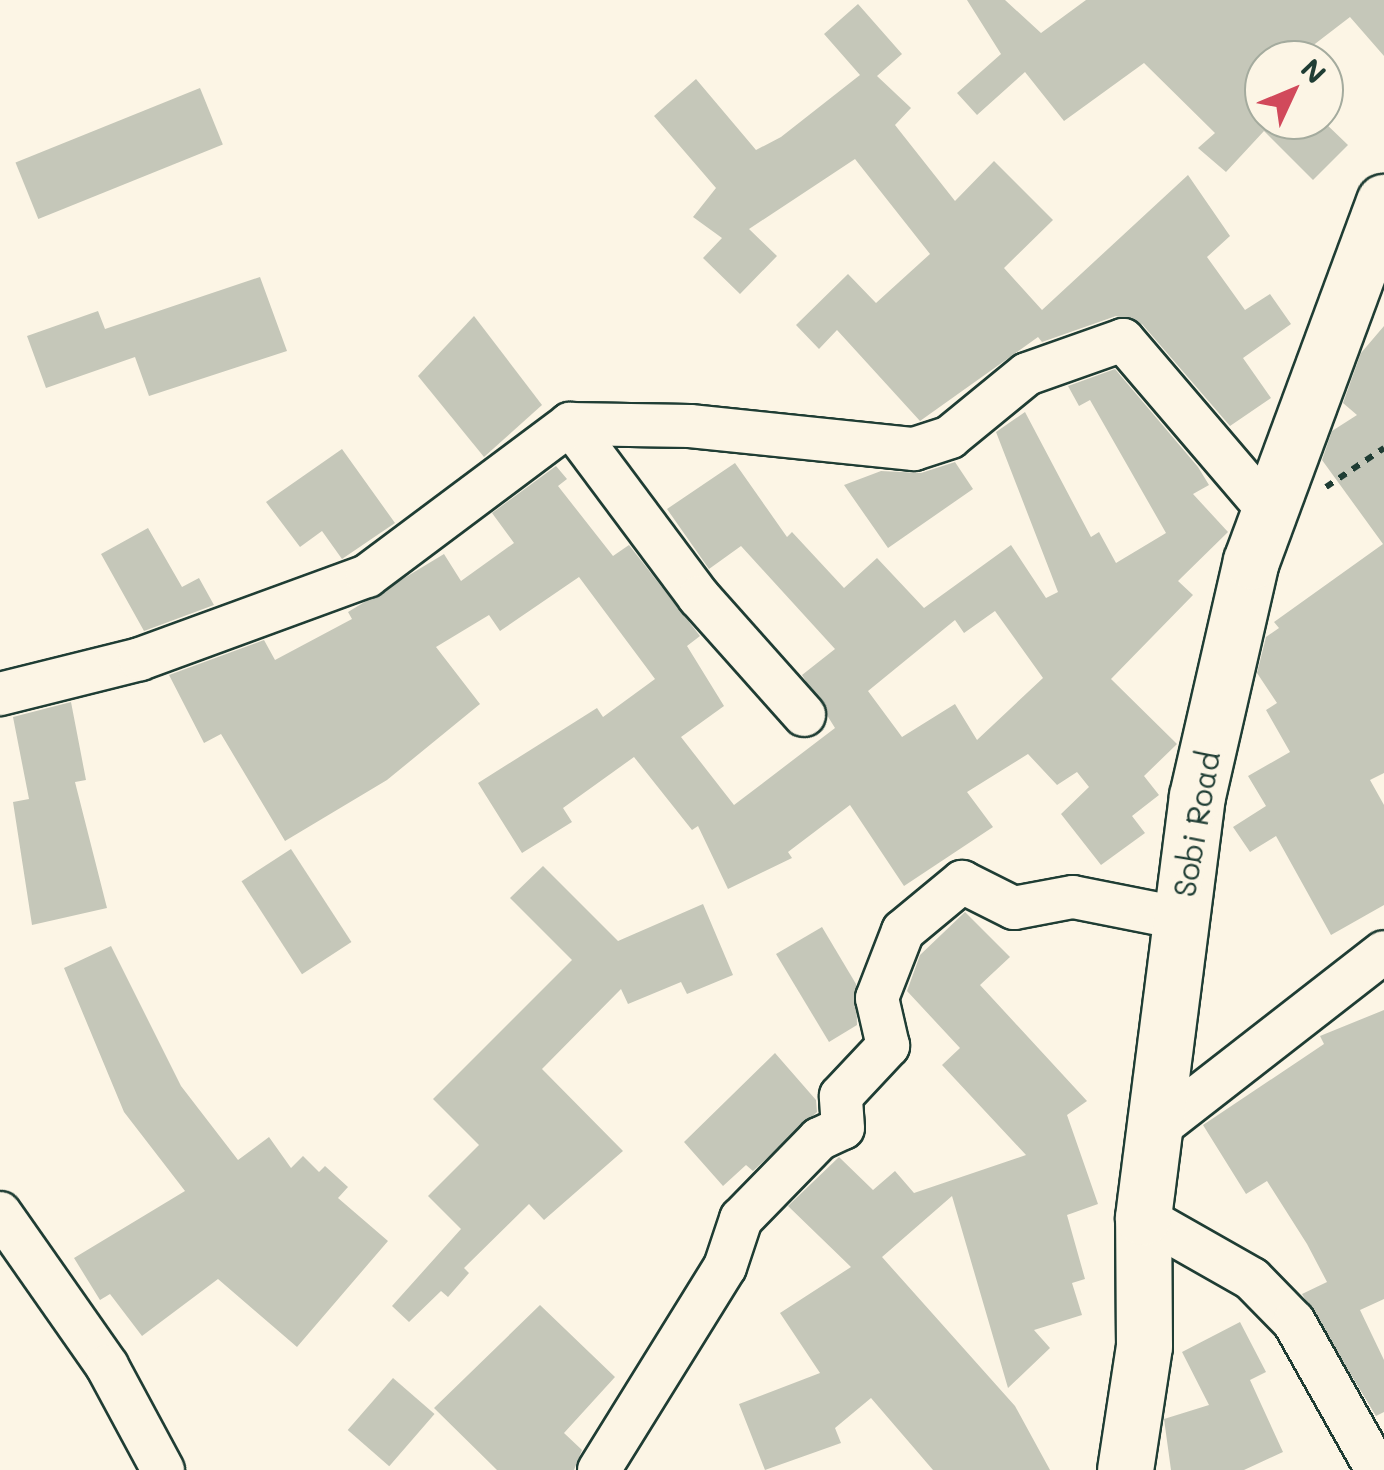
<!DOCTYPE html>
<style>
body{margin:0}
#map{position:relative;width:1384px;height:1470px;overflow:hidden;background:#fcf5e5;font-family:Mali,sans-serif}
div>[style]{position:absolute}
.building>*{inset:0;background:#c5c7b9;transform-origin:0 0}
.path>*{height:6px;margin-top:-3px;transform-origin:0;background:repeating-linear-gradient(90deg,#1f3d34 0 8px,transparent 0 16px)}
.roads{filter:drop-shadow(2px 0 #1f3d34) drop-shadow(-2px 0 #1f3d34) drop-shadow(0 2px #1f3d34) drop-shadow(0 -2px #1f3d34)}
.street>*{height:42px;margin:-21px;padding:0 21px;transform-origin:21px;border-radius:21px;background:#fcf5e5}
.highway>*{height:55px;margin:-27.5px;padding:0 27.5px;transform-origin:27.5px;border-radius:27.5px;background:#fcf5e5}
span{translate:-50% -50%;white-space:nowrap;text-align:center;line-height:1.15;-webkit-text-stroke:10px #fcf5e5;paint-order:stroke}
.street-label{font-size:30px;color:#1f3d34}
.north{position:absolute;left:1244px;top:40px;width:100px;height:100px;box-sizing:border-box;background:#fcf5e5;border:2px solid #a4ab9e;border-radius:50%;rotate:46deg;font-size:28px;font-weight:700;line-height:40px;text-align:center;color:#1f3d34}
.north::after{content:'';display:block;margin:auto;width:35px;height:45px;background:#d1495b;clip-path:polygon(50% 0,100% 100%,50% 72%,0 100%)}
</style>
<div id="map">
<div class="building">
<div style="clip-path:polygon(967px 0,1005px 0,1041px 33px,1086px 0,1384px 0,1384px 56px,1350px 17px,1294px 60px,1264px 60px,1264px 120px,1322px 120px,1348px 145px,1313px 180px,1264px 131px,1226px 172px,1198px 148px,1215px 133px,1144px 63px,1064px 121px,1025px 72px,977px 115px,957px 93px,1001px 54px)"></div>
<div style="clip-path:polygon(858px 4px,902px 54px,877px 76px,911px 108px,895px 125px,955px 201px,994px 161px,1053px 220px,1004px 268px,1042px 310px,1188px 175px,1230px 236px,1207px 257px,1245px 310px,1270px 294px,1291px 324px,1243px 358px,1271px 398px,1230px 426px,1142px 324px,1116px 316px,1042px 342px,1038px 337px,920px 421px,837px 330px,819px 349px,796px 325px,848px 274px,876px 303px,930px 254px,855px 159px,749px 229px,777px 256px,740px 294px,703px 258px,722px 238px,693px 217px,716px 188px,654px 116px,696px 79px,756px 150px,781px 137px,860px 75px,824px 34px)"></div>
<div style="left:200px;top:88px;width:61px;height:199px;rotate:68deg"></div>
<div style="clip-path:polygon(260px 277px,287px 351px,149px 396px,135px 357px,46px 388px,27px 336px,98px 311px,105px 329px)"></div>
<div style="clip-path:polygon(474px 316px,542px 405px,484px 457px,418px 376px)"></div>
<div style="clip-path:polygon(1384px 326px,1384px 773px,1370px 780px,1384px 805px,1384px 905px,1331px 935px,1276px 836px,1250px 852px,1233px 827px,1266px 806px,1248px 776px,1290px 752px,1266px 710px,1277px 703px,1257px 673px,1266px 637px,1279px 628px,1274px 622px,1383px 544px,1322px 460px,1332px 431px,1357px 415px,1343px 403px,1361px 353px)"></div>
<div style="clip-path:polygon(evenodd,1115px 369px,1198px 467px,1209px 485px,1193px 494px,1228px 532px,1178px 581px,1193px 595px,1111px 679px,1177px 744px,1144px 776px,1159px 795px,1132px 816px,1145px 833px,1101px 865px,1061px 814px,1089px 787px,1077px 772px,1057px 785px,1028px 754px,967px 792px,993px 827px,904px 886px,850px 805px,788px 852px,792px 858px,728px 889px,698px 826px,692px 830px,634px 757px,563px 808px,572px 822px,522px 853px,478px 783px,597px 708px,603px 717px,655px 679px,579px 577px,500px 631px,489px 615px,436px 647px,480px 704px,387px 780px,285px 841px,221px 734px,204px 743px,169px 675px,264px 640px,275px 660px,352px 619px,348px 612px,444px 554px,461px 581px,514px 543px,492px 513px,556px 466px,567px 479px,558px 486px,613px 556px,629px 545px,700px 636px,687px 646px,724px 706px,681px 737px,734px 805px,835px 728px,802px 675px,835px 649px,741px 546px,709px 569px,667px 509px,735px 463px,787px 537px,792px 532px,844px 588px,877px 558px,924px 608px,1011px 545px,1046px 598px,1058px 592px,996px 432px,1025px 412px,1091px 537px,1099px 532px,1116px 563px,1166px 533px,1090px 400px,1079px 406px,1068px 386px,1115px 369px,995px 611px,1043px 678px,977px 740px,955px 704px,902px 737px,868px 691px,955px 620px,964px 633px,995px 611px)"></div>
<div style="clip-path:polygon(342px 449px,395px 523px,342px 559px,322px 531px,300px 547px,266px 502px)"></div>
<div style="clip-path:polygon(955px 462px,973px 489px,888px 548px,844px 485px,881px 471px,921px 473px)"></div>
<div style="clip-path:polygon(148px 528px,182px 587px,199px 578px,214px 605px,144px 631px,101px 554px)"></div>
<div style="clip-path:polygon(71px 702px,86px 780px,75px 782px,107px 908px,32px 925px,13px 802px,29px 799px,13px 717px)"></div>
<div style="left:291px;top:849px;width:111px;height:59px;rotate:57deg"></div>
<div style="clip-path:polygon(543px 866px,618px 941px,703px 904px,733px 975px,687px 994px,681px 982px,628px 1004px,621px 989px,542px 1069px,623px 1151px,544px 1220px,529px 1204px,464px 1268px,469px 1273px,448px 1297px,441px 1291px,409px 1322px,392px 1306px,461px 1229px,428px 1196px,479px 1145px,433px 1099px,572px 960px,510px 898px)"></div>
<div style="clip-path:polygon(965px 912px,1010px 957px,980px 985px,1087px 1101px,1067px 1115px,1098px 1204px,1067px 1215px,1085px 1279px,1072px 1283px,1082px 1315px,1034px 1330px,1050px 1348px,1008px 1388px,952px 1196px,882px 1257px,1015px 1406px,1050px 1470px,933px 1470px,871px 1398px,835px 1428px,841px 1443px,765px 1470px,739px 1404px,820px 1373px,780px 1313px,851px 1267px,788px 1206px,839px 1157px,873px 1190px,895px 1171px,914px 1193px,1026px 1155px,942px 1065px,960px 1048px,907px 991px,920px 955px)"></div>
<div style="clip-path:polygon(822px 927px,856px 984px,857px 1025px,829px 1042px,776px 954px)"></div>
<div style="clip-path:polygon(111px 946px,181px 1086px,238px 1160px,269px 1137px,291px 1168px,303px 1156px,319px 1172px,325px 1166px,348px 1187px,338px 1198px,388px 1241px,297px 1347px,218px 1279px,142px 1336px,110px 1294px,100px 1300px,74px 1258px,185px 1191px,124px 1112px,64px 968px)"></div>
<div style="clip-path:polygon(1384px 1010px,1384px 1299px,1360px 1310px,1384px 1360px,1384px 1412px,1376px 1416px,1302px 1294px,1327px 1282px,1307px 1244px,1267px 1181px,1246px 1194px,1203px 1125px,1324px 1044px,1320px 1036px)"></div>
<div style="clip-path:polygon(775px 1053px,816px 1100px,817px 1112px,753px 1171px,746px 1165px,723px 1186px,684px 1142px)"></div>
<div style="clip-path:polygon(540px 1305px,615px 1377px,564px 1433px,582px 1450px,574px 1470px,497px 1470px,434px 1408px)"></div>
<div style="clip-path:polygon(1240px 1322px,1266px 1372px,1250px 1380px,1283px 1452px,1244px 1470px,1171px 1470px,1164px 1419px,1209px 1405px,1182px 1352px)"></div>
<div style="left:393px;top:1378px;width:55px;height:69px;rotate:41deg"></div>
</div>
<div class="path">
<div style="left:1326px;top:487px;width:70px;rotate:-33.9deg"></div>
</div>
<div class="roads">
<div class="street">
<div style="left:570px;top:424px;width:216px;rotate:53.3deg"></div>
<div style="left:699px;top:597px;width:158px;rotate:48.3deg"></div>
<div style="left:0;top:694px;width:144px;rotate:-14deg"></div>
<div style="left:140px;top:659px;width:242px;rotate:-20.1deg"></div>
<div style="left:367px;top:576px;width:254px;rotate:-36.8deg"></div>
<div style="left:570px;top:424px;width:120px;rotate:1deg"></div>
<div style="left:690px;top:426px;width:225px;rotate:5.9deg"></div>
<div style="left:914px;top:449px;width:38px;rotate:-18deg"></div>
<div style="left:950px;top:437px;width:99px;rotate:-39.3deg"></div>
<div style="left:1027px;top:374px;width:102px;rotate:-19.5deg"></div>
<div style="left:1123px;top:340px;width:226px;rotate:49.5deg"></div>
<div style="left:1158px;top:1128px;width:286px;rotate:-37.9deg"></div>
<div style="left:0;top:1213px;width:187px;rotate:55deg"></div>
<div style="left:107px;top:1366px;width:118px;rotate:61.7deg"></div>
<div style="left:1143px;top:1217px;width:125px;rotate:29.6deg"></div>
<div style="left:1252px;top:1279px;width:60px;rotate:45.7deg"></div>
<div style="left:1294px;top:1322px;width:170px;rotate:60.7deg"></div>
<div style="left:599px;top:1470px;width:239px;rotate:-58.2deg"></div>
<div style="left:725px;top:1267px;width:51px;rotate:-71.6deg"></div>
<div style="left:741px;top:1219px;width:112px;rotate:-45.7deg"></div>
<div style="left:819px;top:1139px;width:26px;rotate:-25deg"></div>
<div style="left:843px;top:1128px;width:32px;rotate:-94deg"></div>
<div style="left:841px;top:1096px;width:69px;rotate:-46.8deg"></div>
<div style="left:888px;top:1046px;width:49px;rotate:-102.9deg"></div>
<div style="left:877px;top:998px;width:72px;rotate:-68.8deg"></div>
<div style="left:903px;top:931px;width:77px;rotate:-39.7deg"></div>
<div style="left:962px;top:882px;width:58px;rotate:26.6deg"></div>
<div style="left:1014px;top:908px;width:60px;rotate:-10.6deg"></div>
<div style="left:1073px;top:897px;width:108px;rotate:11.2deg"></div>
</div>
<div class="highway">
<div style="left:1125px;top:1470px;width:125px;rotate:-81.3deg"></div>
<div style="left:1144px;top:1346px;width:129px;rotate:-90.4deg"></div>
<div style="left:1143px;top:1217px;width:424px;rotate:-82.7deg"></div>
<div style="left:1197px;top:796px;width:241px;rotate:-77.1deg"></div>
<div style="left:1251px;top:561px;width:383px;rotate:-69.7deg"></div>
</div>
</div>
<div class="street-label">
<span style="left:1196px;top:824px;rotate:-80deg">Sobi Road</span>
</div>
<div class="north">N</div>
</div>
